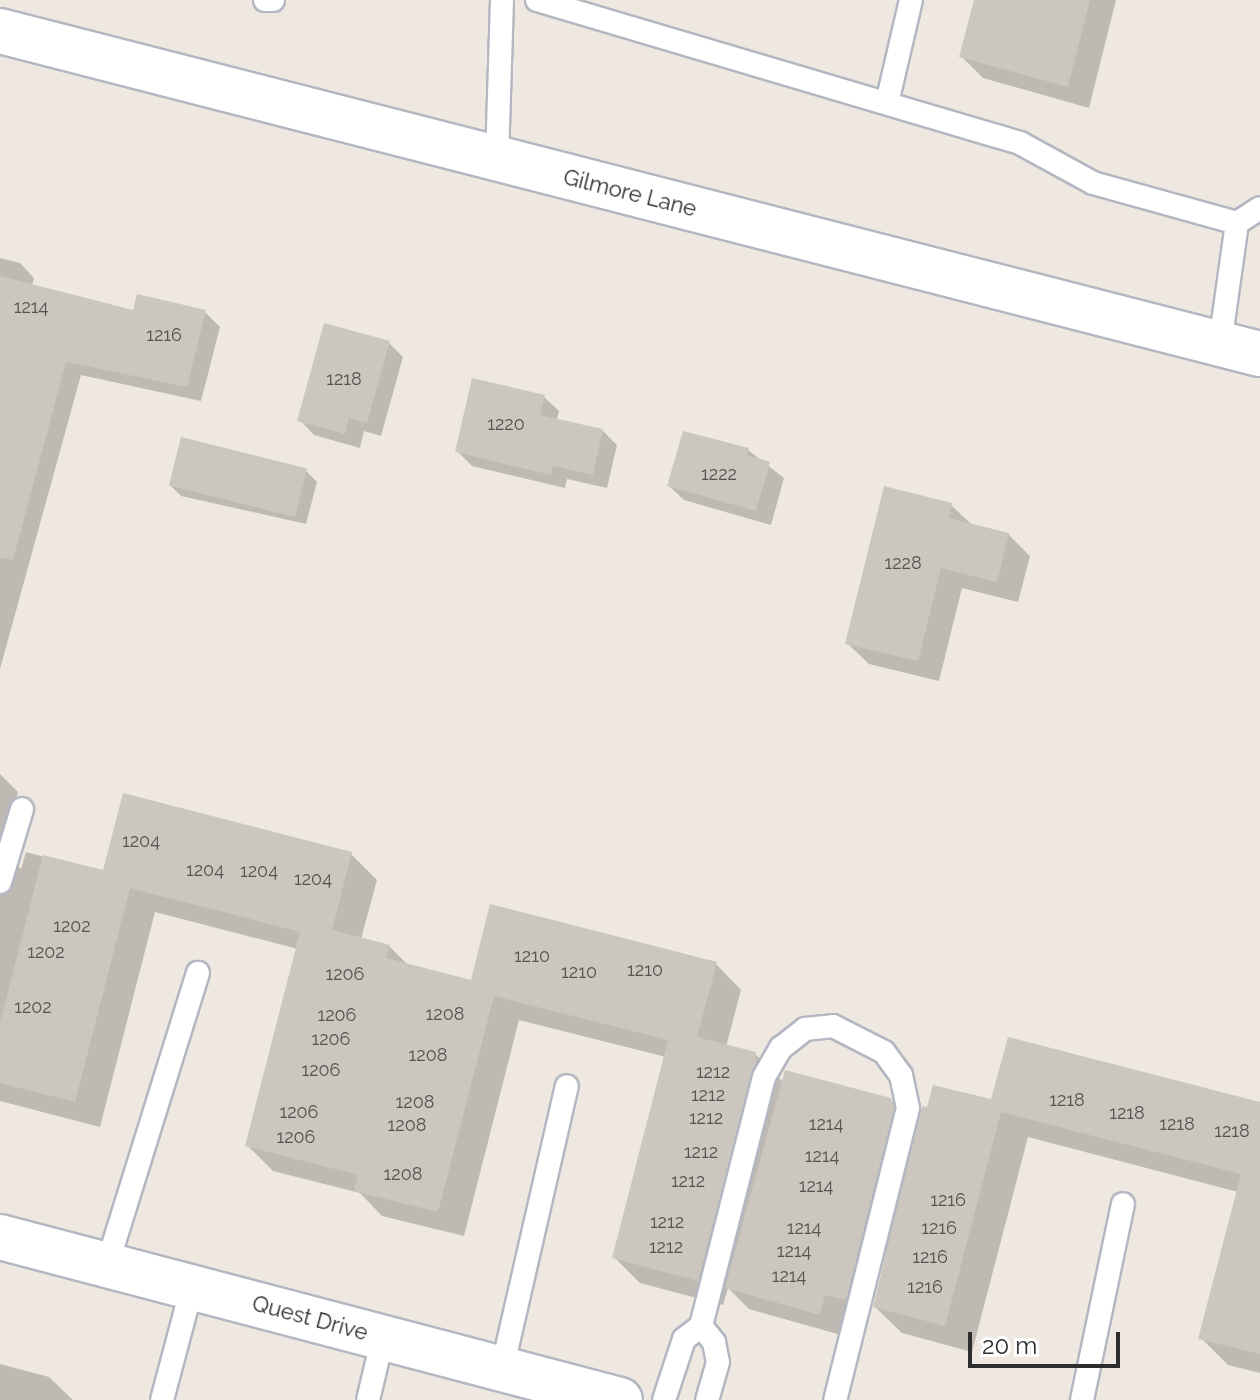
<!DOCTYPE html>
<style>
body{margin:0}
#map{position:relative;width:1260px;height:1400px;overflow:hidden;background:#efe8e0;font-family:Raleway,sans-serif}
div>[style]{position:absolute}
.shadow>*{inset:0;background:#0003}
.building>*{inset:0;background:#cbc6be;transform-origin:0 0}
.roads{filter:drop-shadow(2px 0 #b3b7c1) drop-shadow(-2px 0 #b3b7c1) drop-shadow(0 2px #b3b7c1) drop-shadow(0 -2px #b3b7c1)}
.lane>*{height:22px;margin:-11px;padding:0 11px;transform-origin:11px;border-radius:11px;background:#fff}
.street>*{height:44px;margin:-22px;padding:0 22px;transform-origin:22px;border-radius:22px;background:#fff}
span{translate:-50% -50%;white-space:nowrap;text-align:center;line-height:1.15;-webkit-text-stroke:7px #fff;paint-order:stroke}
.number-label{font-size:18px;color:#545351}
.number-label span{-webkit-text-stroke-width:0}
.street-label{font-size:22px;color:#2d2d2d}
.scale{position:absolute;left:968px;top:1332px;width:152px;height:36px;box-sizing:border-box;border:4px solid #2d2d2d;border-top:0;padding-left:10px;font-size:24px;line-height:28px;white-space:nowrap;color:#2d2d2d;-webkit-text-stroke:6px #fff;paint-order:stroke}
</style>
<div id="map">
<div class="shadow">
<div style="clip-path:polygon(976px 0,1116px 0,1089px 108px,983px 78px,962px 57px)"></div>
<div style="clip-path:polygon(0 258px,20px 263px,34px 278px,32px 286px,134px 312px,205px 312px,220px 327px,201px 401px,81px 375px,0 669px)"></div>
<div style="clip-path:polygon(389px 343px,403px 357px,381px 436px,364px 431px,360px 448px,314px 435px,300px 420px)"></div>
<div style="clip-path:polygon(544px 397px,559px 411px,557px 420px,602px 430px,617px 445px,607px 488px,567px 479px,565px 488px,472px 466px,457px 451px)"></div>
<div style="clip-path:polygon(748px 450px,784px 478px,771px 525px,684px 500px,669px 486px)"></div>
<div style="clip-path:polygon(306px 471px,317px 482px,306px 524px,181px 496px,170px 485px)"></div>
<div style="clip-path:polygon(951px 505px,972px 525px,1008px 534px,1030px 556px,1018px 602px,962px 588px,939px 681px,869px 664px,847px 643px)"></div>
<div style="clip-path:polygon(0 774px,18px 792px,3px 851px,21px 869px,26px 852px,105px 873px,351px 854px,377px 880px,361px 939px,389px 946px,409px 966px,472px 982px,716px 964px,741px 990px,726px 1047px,755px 1054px,783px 1082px,890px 1099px,912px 1121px,916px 1138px,993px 1102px,1260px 1104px,1260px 1373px,1228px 1365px,1201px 1338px,1238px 1192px,1028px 1137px,972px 1352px,902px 1333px,875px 1307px,897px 1197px,867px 1320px,846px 1315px,841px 1335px,749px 1309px,728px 1288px,723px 1305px,640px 1283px,615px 1258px,666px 1057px,519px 1020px,464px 1236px,382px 1216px,360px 1193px,273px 1171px,248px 1146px,298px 949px,155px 912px,100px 1127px,0 1101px)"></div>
<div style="clip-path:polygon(0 1364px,49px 1377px,73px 1400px,0 1400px)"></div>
</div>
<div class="building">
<div style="clip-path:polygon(974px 0,1090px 0,1068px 87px,959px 57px)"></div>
<div style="clip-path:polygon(0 276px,133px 310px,137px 294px,206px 310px,187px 387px,66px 362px,13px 560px,0 558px)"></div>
<div style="clip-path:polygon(324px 323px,390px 341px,367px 423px,349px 418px,345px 434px,297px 421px)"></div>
<div style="clip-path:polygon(472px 378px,545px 395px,540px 415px,603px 429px,593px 475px,553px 466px,551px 475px,455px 452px)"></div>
<div style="clip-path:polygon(683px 431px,749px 448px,747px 455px,770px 462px,756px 511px,667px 486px)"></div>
<div style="left:181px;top:437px;width:130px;height:50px;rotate:14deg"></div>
<div style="clip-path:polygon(884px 486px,952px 503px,949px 518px,1009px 533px,997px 582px,941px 568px,918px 661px,845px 644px)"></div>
<div style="clip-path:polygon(123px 793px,352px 852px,332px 930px,390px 945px,386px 958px,471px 980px,490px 904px,717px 962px,697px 1037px,756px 1052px,756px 1062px,698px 1281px,612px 1258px,668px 1040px,494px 996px,438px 1212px,354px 1191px,358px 1175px,245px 1146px,300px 932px,130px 888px,75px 1102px,0 1083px,0 1023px,43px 855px,103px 870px)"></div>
<div style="clip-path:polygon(1008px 1037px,1260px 1102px,1260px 1354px,1198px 1339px,1241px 1174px,1001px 1112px,945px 1326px,873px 1307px,922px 1106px,927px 1107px,933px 1085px,991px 1099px)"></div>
<div style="clip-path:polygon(785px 1070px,891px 1098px,894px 1108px,846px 1300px,825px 1295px,820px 1315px,725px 1288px)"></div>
</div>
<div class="roads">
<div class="lane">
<div style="left:265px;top:0;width:8px"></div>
<div style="left:537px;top:0;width:504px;rotate:16.49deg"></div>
<div style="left:1020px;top:143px;width:83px;rotate:28.7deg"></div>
<div style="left:1093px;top:183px;width:149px;rotate:15.5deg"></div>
<div style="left:1237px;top:223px;width:122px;rotate:98deg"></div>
<div style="left:887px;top:103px;width:106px;rotate:-76.9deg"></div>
<div style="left:497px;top:159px;width:159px;rotate:-88.2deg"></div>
<div style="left:1237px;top:223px;width:27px;rotate:-33deg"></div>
<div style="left:0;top:882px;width:76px;rotate:-73.2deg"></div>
<div style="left:107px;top:1265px;width:306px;rotate:-72.7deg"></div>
<div style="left:701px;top:1326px;width:21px;rotate:51deg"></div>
<div style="left:714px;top:1342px;width:20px;rotate:79deg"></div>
<div style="left:718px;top:1362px;width:40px;rotate:106deg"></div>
<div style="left:502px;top:1369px;width:290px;rotate:-77.1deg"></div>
<div style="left:162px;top:1400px;width:117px;rotate:-75.1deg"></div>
<div style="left:368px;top:1400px;width:65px;rotate:-76.6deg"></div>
<div style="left:664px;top:1400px;width:64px;rotate:-71.8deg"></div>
<div style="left:684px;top:1339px;width:21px;rotate:-37deg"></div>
<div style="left:701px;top:1326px;width:257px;rotate:-75.8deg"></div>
<div style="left:764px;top:1077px;width:34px;rotate:-60deg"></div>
<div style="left:781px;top:1048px;width:31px;rotate:-38deg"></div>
<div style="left:805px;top:1029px;width:28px;rotate:-6deg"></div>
<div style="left:833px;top:1026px;width:57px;rotate:27deg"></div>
<div style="left:884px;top:1052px;width:29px;rotate:54deg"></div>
<div style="left:901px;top:1075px;width:34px;rotate:78deg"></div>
<div style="left:908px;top:1108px;width:301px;rotate:104deg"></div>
<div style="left:1082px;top:1400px;width:200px;rotate:-78.2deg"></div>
</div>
<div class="street">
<div style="left:0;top:31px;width:1301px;rotate:14.38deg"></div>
<div style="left:0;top:1237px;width:641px;rotate:14.73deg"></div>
</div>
</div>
<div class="number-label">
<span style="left:31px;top:307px">1214</span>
<span style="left:164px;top:335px">1216</span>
<span style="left:344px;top:379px">1218</span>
<span style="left:506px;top:424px">1220</span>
<span style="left:719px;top:474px">1222</span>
<span style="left:903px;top:563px">1228</span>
<span style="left:141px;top:841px">1204</span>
<span style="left:205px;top:870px">1204</span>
<span style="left:259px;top:871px">1204</span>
<span style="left:313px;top:879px">1204</span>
<span style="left:72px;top:926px">1202</span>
<span style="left:46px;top:952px">1202</span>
<span style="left:532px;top:956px">1210</span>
<span style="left:645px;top:970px">1210</span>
<span style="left:579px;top:972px">1210</span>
<span style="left:345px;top:974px">1206</span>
<span style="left:33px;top:1007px">1202</span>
<span style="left:445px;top:1014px">1208</span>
<span style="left:337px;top:1015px">1206</span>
<span style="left:331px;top:1039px">1206</span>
<span style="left:428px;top:1055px">1208</span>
<span style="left:321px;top:1070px">1206</span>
<span style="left:713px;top:1072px">1212</span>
<span style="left:708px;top:1095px">1212</span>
<span style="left:1067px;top:1100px">1218</span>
<span style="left:415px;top:1102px">1208</span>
<span style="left:299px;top:1112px">1206</span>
<span style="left:1127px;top:1113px">1218</span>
<span style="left:706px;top:1118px">1212</span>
<span style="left:826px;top:1124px">1214</span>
<span style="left:1177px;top:1124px">1218</span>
<span style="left:407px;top:1125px">1208</span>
<span style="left:1232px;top:1131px">1218</span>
<span style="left:296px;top:1137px">1206</span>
<span style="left:701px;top:1152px">1212</span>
<span style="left:822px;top:1156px">1214</span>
<span style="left:403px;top:1174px">1208</span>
<span style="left:688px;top:1181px">1212</span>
<span style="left:816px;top:1186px">1214</span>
<span style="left:948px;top:1200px">1216</span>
<span style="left:667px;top:1222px">1212</span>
<span style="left:804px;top:1228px">1214</span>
<span style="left:939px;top:1228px">1216</span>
<span style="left:666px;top:1247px">1212</span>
<span style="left:794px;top:1251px">1214</span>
<span style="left:930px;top:1257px">1216</span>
<span style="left:789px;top:1276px">1214</span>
<span style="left:925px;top:1287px">1216</span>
</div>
<div class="street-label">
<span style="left:630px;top:193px;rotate:14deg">Gilmore Lane</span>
<span style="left:310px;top:1318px;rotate:15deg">Quest Drive</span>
</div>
<div class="scale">20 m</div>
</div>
